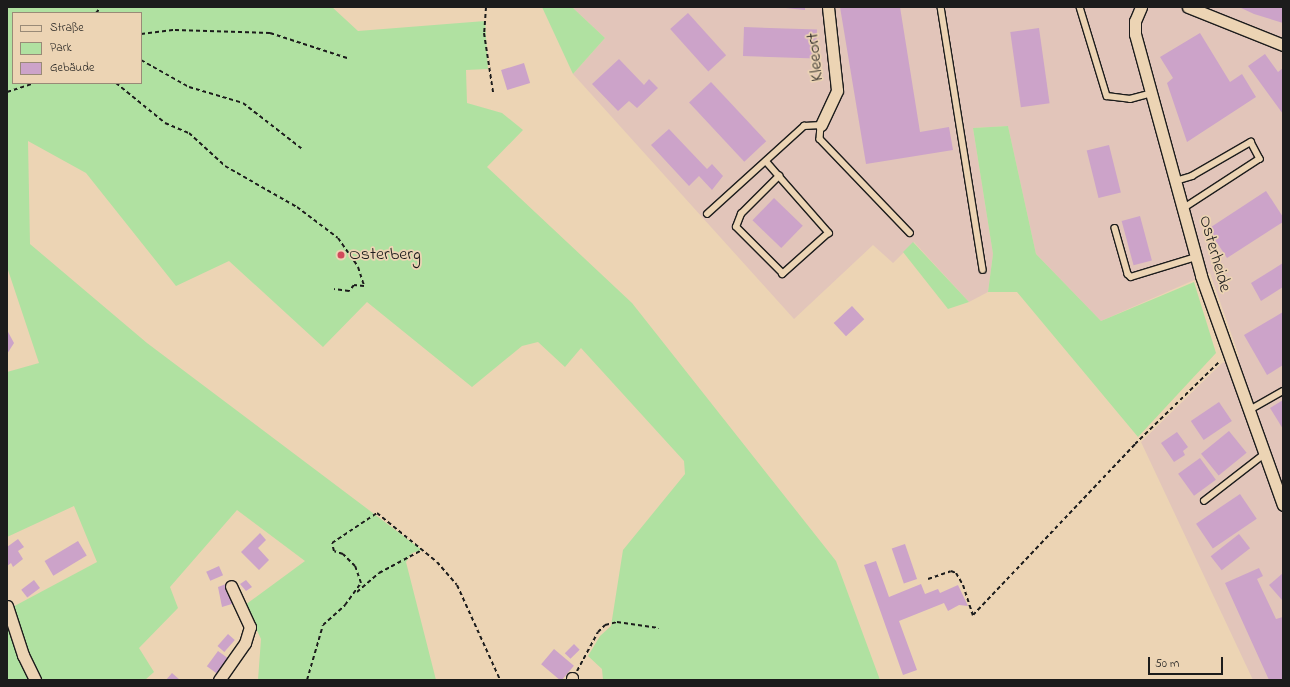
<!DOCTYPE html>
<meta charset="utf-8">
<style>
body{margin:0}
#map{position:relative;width:1290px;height:687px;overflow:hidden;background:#ecd4b4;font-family:"Indie Flower",sans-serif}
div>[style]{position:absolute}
.built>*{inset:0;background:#e2c5ba}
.green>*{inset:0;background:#b0e1a1}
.building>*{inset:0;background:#cca3c9;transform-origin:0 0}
.path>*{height:2px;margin-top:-1px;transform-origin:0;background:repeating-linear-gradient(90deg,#1c1c1c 0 4px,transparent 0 7px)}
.roads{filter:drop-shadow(1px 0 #1c1c1c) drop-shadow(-1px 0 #1c1c1c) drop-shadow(0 1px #1c1c1c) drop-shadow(0 -1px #1c1c1c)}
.lane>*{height:5.5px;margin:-2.75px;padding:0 2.75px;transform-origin:2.75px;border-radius:2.75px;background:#ecd4b4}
.street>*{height:11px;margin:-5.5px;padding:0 5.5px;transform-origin:5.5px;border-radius:5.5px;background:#ecd4b4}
.dots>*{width:11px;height:11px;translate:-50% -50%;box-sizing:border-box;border:2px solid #ecd4b4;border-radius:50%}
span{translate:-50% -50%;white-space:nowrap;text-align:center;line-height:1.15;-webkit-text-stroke:3.5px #ecd4b4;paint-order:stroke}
.street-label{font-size:18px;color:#1c1c1c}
.poi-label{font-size:18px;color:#1c1c1c}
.left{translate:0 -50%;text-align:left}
.frame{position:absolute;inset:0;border:8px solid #1c1c1c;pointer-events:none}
.legend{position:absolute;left:12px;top:12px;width:130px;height:72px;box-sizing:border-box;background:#ecd4b4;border:1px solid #998a77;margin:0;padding:5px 7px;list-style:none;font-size:12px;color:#1c1c1c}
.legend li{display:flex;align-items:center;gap:8px;height:20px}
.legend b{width:20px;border:1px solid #998a77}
.scale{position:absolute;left:1148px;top:657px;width:75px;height:18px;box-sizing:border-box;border:2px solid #1c1c1c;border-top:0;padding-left:5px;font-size:12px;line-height:14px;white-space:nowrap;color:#1c1c1c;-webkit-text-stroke:3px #ecd4b4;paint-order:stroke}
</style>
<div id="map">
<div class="built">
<div style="clip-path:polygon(572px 7px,1283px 7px,1283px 680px,1253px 680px,1141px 442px,1222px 363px,1239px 356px,1210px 273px,1101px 321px,1036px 254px,1008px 126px,973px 128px,993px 254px,988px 292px,969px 302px,914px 242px,893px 263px,873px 245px,794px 319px,573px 74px,605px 38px)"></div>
</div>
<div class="green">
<div style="clip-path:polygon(evenodd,7px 7px,332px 7px,358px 31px,485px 21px,488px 69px,466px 70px,467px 103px,502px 113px,523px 130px,487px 167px,632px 303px,836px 561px,880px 680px,603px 680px,602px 669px,588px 656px,600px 636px,611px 626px,623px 550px,685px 474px,684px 461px,581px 348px,565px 367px,538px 342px,522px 346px,472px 387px,367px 302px,323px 347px,229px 261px,176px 286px,86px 173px,28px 141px,30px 244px,147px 343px,422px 550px,412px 553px,406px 562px,436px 680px,258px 680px,261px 639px,245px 605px,305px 561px,237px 510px,170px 587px,178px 608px,139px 648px,154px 672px,145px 680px,7px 680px,7px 610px,97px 562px,74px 506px,7px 537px,7px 372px,39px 363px,7px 267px,7px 7px,13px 13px,141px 13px,141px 83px,13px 83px,13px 13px)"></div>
<div style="clip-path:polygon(542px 7px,572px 7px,605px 38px,573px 74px)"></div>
<div style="clip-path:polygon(1008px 126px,1036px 254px,1101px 321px,1194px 282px,1216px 353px,1138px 437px,1017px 292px,988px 292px,993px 254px,973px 128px)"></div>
<div style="clip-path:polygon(913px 242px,969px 302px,948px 309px,903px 252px)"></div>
</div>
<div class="building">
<div style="clip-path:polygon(776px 7px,805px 7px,805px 10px)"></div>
<div style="clip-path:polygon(840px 7px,900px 7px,920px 132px,949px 127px,953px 150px,866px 164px)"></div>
<div style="clip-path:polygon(1239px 7px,1283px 7px,1283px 23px,1254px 14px)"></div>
<div style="left:688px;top:13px;width:57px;height:24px;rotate:48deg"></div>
<div style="left:744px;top:27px;width:73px;height:29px;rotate:2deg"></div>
<div style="left:1039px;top:28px;width:76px;height:29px;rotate:82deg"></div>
<div style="clip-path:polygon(1200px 33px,1230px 82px,1242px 74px,1256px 97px,1187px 142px,1167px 83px,1173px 78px,1160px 57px)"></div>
<div style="clip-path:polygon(1265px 54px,1278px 72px,1283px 68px,1283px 114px,1248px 66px)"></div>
<div style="clip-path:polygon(619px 59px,644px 85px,649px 79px,658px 88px,637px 108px,629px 101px,618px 111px,592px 84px)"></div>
<div style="left:524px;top:63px;width:21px;height:24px;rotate:73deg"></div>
<div style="left:711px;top:82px;width:81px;height:30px;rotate:47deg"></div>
<div style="clip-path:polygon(669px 129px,707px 169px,712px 164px,723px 176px,712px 190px,699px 176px,689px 186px,651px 145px)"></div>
<div style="left:1109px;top:145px;width:49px;height:23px;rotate:76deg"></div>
<div style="clip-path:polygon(1266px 191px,1283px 217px,1283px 222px,1227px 258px,1208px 229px)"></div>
<div style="left:774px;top:198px;width:40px;height:31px;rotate:44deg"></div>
<div style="left:1140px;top:216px;width:46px;height:19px;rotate:75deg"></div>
<div style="clip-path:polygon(1283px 263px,1283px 287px,1261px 301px,1251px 283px)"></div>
<div style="left:852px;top:306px;width:18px;height:25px;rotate:47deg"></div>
<div style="clip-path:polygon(1283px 312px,1283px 365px,1267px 375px,1244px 335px)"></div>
<div style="clip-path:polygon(7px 330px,14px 343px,7px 354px)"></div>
<div style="clip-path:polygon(1283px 400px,1283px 429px,1270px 408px)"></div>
<div style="left:1219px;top:402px;width:23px;height:34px;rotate:56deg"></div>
<div style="left:1229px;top:431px;width:28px;height:36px;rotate:51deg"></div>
<div style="clip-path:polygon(1177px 432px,1188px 447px,1183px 451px,1185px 455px,1174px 462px,1161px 443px)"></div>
<div style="left:1200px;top:458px;width:27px;height:27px;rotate:54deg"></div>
<div style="left:1240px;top:494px;width:30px;height:53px;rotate:56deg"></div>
<div style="clip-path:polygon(260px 533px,266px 540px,258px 548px,269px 560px,259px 570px,241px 552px)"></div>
<div style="left:1239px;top:534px;width:18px;height:36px;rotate:52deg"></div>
<div style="clip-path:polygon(18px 539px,24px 547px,18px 551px,23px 559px,13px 567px,11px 563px,7px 566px,7px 547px)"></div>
<div style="left:78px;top:541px;width:17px;height:39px;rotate:59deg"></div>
<div style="left:905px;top:544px;width:37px;height:14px;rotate:71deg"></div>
<div style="clip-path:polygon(876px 561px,889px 597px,921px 584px,925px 594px,938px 589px,940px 593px,958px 585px,968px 606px,959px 605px,948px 611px,944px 603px,899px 621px,917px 670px,903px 675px,864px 565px)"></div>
<div style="left:219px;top:566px;width:10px;height:14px;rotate:66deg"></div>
<div style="clip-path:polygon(1259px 568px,1263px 576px,1257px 579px,1276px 619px,1283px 617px,1283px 680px,1269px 680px,1225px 583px)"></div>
<div style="clip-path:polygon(1283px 573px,1283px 598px,1282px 600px,1269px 585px)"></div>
<div style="left:34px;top:580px;width:10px;height:16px;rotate:53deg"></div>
<div style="clip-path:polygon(246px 580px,252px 587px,246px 591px,240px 584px)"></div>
<div style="clip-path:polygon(226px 584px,235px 603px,222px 607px,218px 587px)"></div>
<div style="left:228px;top:634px;width:9px;height:16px;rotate:41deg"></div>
<div style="left:574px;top:644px;width:8px;height:13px;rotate:45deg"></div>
<div style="left:554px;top:649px;width:26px;height:20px;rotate:40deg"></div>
<div style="left:218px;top:651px;width:14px;height:19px;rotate:36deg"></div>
<div style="clip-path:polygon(172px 673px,180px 680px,166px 680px)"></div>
</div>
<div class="path">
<div style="left:486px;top:7px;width:26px;rotate:94deg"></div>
<div style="left:484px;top:33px;width:60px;rotate:81.3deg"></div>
<div style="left:96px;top:13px;width:8px;rotate:-50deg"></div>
<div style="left:141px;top:34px;width:34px;rotate:-7deg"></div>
<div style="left:175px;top:30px;width:95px;rotate:1.8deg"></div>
<div style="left:270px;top:33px;width:81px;rotate:18deg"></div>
<div style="left:141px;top:60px;width:55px;rotate:29.4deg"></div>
<div style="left:189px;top:87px;width:56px;rotate:16.5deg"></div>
<div style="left:243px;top:103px;width:75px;rotate:37.9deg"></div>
<div style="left:116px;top:83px;width:63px;rotate:39.2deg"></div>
<div style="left:165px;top:123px;width:26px;rotate:23deg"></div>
<div style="left:189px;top:133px;width:49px;rotate:42.5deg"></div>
<div style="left:225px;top:166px;width:83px;rotate:29.7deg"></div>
<div style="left:297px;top:207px;width:51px;rotate:37.1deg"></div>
<div style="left:338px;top:238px;width:35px;rotate:55deg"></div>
<div style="left:358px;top:267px;width:20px;rotate:72deg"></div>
<div style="left:364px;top:286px;width:10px;rotate:-174deg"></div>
<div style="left:354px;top:285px;width:8px;rotate:130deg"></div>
<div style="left:349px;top:291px;width:15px;rotate:-172deg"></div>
<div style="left:7px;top:92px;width:28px;rotate:-18deg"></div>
<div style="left:928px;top:579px;width:24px;rotate:-19deg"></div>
<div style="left:951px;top:571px;width:5px;rotate:22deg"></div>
<div style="left:956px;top:573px;width:14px;rotate:60deg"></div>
<div style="left:963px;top:585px;width:32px;rotate:72deg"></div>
<div style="left:357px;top:592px;width:29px;rotate:-41deg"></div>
<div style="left:379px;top:573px;width:49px;rotate:-28.1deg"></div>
<div style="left:973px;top:615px;width:236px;rotate:-46.5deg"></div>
<div style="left:1135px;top:444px;width:119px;rotate:-44.3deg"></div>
<div style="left:577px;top:671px;width:44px;rotate:-61.7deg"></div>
<div style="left:598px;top:632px;width:10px;rotate:-45deg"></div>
<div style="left:605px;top:625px;width:12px;rotate:-14deg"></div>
<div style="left:617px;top:622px;width:42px;rotate:8.1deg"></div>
<div style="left:307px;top:680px;width:57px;rotate:-73.8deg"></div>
<div style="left:323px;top:625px;width:30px;rotate:-42deg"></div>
<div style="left:345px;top:605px;width:27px;rotate:-54deg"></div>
<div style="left:361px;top:583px;width:18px;rotate:-109deg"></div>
<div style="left:355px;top:566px;width:17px;rotate:-135deg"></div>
<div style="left:343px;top:554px;width:9px;rotate:-162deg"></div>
<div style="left:334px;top:551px;width:8px;rotate:-104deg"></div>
<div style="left:332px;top:543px;width:54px;rotate:-33.7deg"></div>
<div style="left:377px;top:513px;width:77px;rotate:39.2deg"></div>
<div style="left:437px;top:562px;width:30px;rotate:49deg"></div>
<div style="left:457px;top:585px;width:104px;rotate:65.6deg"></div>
</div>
<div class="roads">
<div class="lane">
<div style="left:941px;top:7px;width:266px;rotate:80.9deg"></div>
<div style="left:1080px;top:7px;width:93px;rotate:73.1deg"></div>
<div style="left:1107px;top:96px;width:23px;rotate:7deg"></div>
<div style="left:1130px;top:99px;width:24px;rotate:-15deg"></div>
<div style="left:766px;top:161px;width:20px;rotate:49deg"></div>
<div style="left:779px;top:176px;width:76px;rotate:48.7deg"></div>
<div style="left:829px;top:233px;width:62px;rotate:138.3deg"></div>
<div style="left:783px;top:274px;width:66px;rotate:-135deg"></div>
<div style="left:736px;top:227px;width:14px;rotate:-69deg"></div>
<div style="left:741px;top:214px;width:54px;rotate:-45deg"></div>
<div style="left:1176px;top:181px;width:17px;rotate:-17deg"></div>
<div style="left:1192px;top:176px;width:68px;rotate:-30deg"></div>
<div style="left:1251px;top:142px;width:19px;rotate:62deg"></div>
<div style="left:1260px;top:159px;width:92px;rotate:147deg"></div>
<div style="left:707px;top:214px;width:131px;rotate:-42.2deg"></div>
<div style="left:804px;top:126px;width:17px;rotate:-3deg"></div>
<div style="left:821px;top:125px;width:14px;rotate:94deg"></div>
<div style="left:820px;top:139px;width:130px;rotate:46.2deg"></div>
<div style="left:1115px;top:228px;width:48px;rotate:74.2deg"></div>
<div style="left:1128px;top:274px;width:4px;rotate:45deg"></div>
<div style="left:1131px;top:277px;width:68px;rotate:-17.1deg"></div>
<div style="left:1248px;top:411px;width:40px;rotate:-29.7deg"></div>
<div style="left:1204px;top:501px;width:75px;rotate:-37.9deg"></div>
</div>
<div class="street">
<div style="left:1141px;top:7px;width:15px;rotate:113deg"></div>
<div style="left:1135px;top:21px;width:13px;rotate:90deg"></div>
<div style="left:1135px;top:34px;width:251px;rotate:74.7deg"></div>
<div style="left:1201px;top:276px;width:243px;rotate:70.3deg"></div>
<div style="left:1188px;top:7px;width:102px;rotate:21.8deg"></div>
<div style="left:821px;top:125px;width:38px;rotate:-65deg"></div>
<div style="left:837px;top:90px;width:83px;rotate:-96.2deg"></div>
<div style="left:7px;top:606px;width:52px;rotate:71.9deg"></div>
<div style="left:23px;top:655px;width:28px;rotate:64deg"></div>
<div style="left:219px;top:680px;width:45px;rotate:-54.9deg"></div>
<div style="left:245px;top:643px;width:17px;rotate:-73deg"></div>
<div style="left:250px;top:627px;width:45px;rotate:-114.9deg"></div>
<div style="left:572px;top:680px;width:2px;rotate:-90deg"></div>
</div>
</div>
<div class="dots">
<div style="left:341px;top:255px;background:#d1495b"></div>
</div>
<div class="street-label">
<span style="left:816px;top:57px;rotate:-96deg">Kleeort</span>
<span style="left:1214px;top:254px;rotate:74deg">Osterheide</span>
</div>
<div class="poi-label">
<span class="left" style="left:349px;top:255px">Osterberg</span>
</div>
<div class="frame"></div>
<ul class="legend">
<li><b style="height:5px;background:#ecd4b4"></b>Straße</li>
<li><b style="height:11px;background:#b0e1a1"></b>Park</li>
<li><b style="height:11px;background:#cca3c9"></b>Gebäude</li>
</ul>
<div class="scale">50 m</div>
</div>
